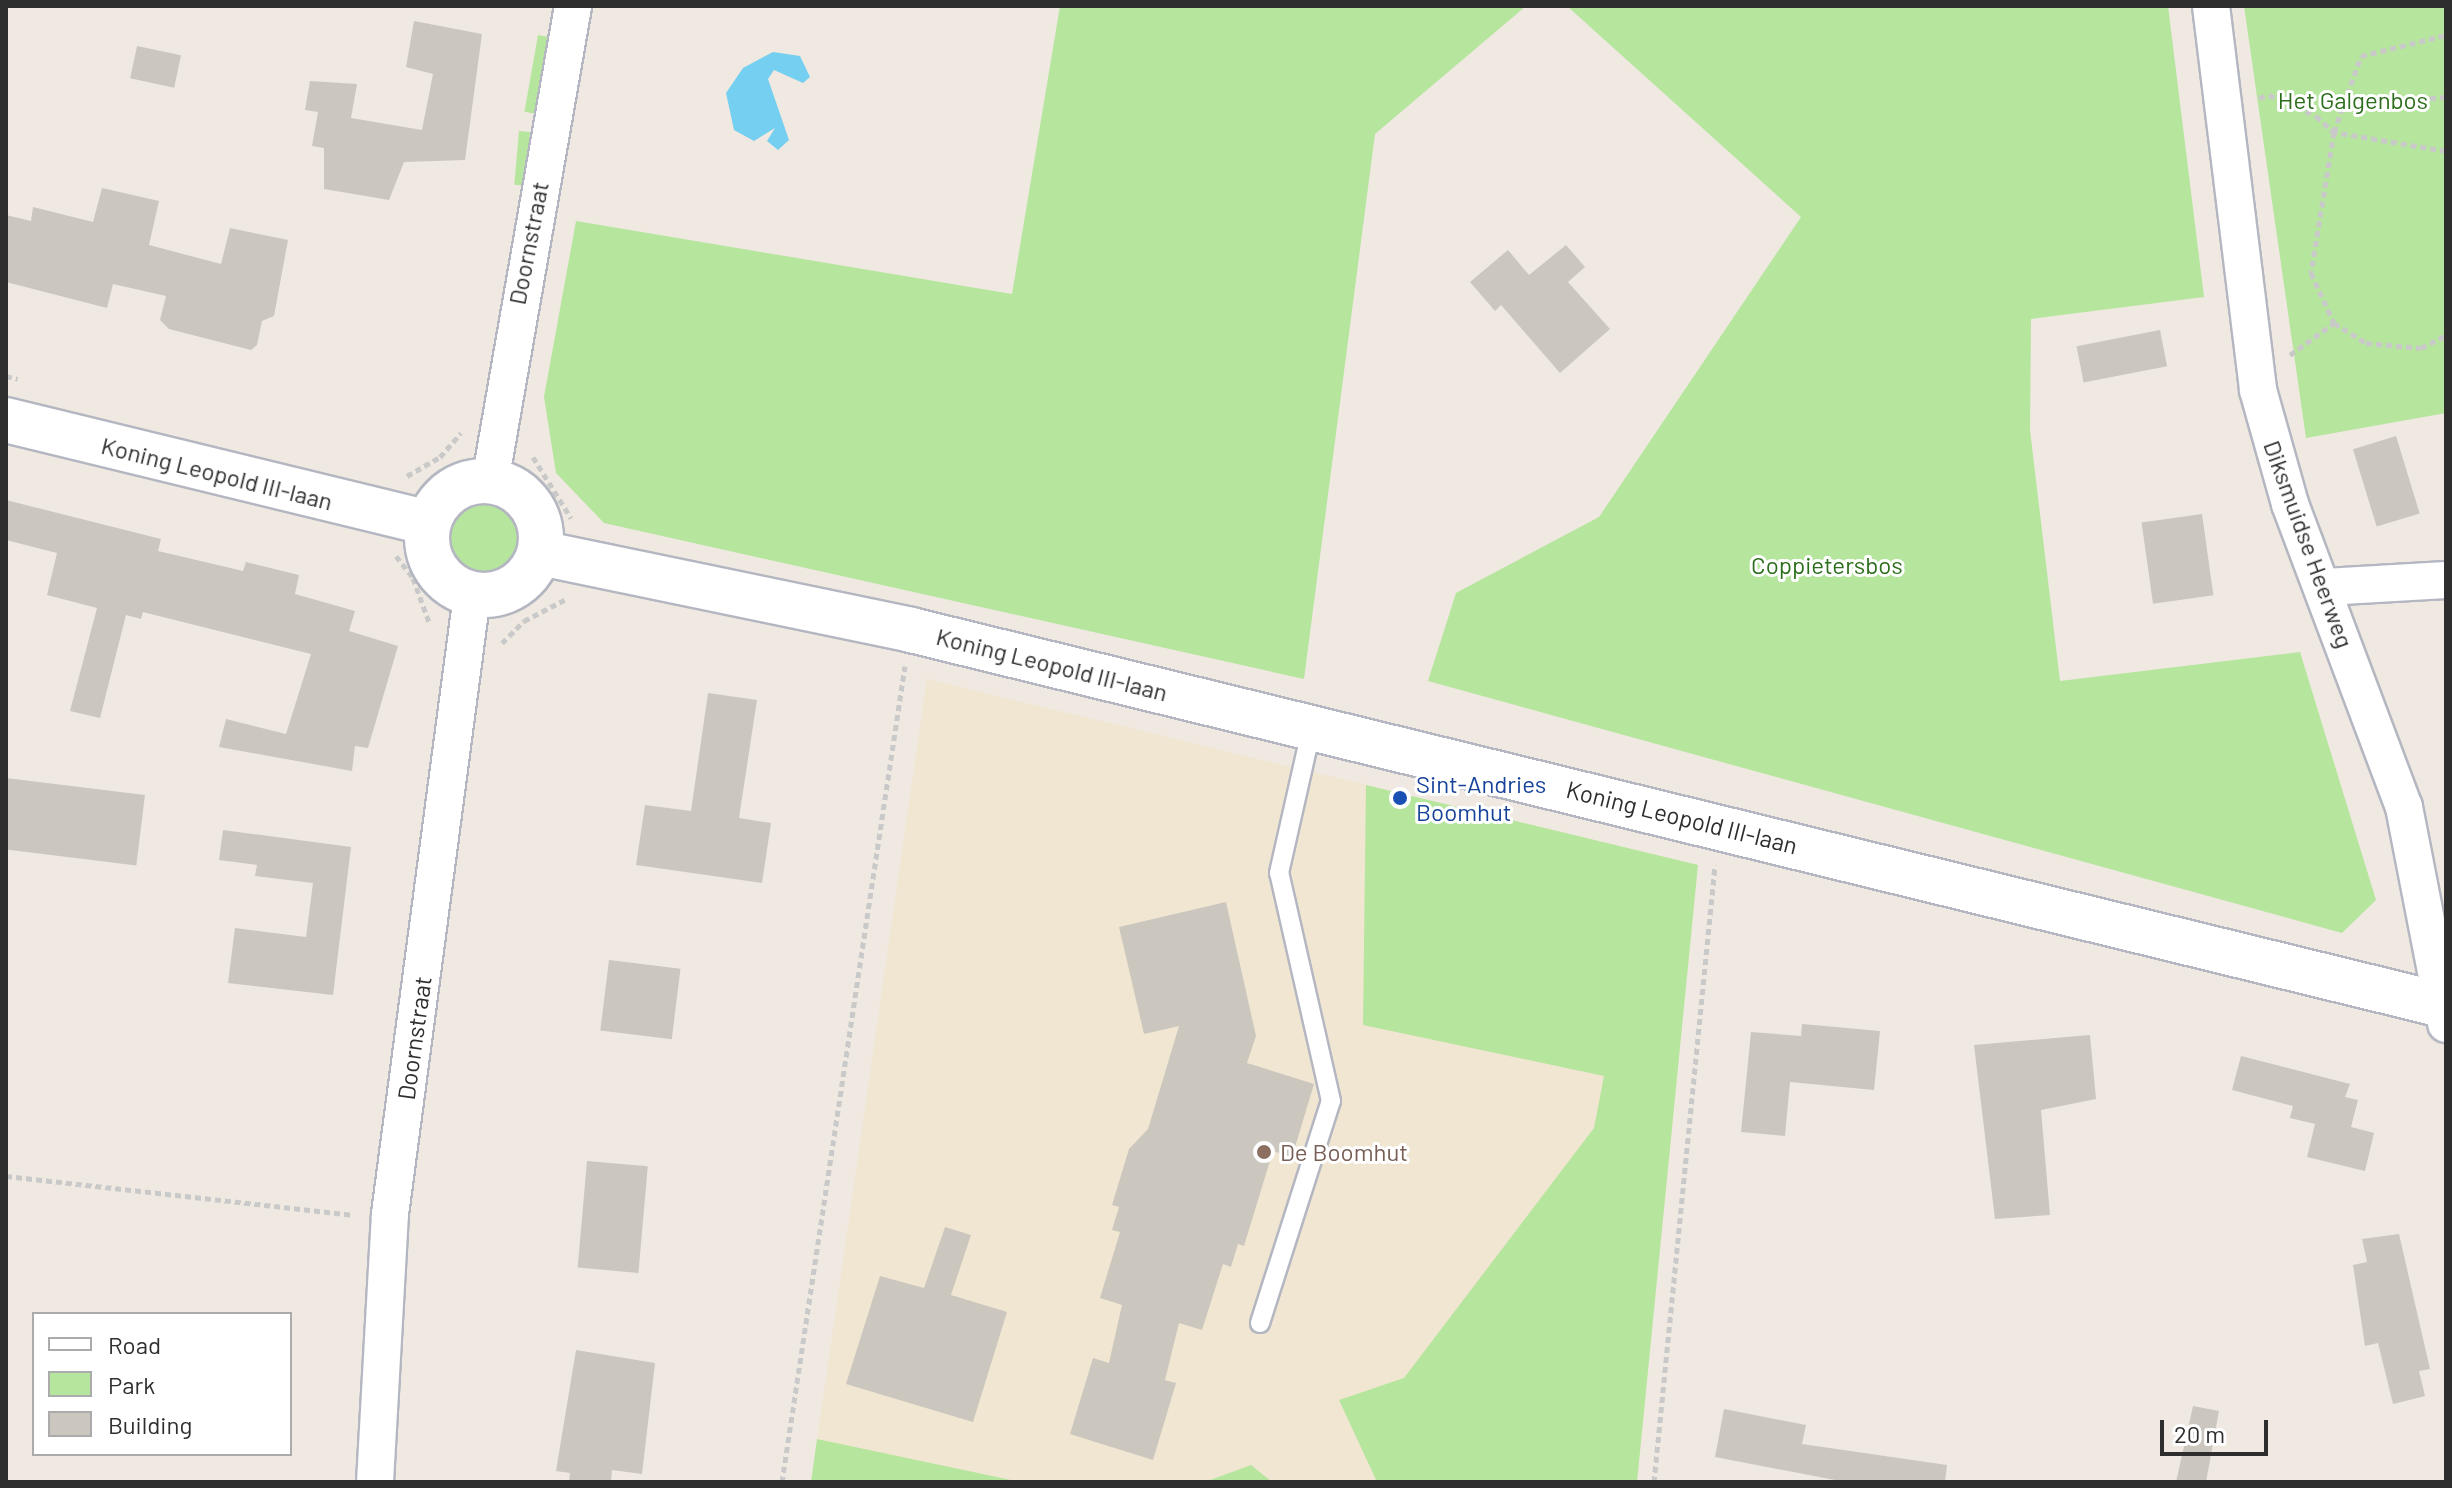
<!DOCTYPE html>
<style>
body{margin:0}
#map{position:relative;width:2452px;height:1488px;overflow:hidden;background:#efe9e1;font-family:Barlow,sans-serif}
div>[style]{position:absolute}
.education>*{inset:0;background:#f0e6d1}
.green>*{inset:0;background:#b6e59e;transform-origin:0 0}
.round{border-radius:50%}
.water>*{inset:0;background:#75cff0}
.building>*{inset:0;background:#cbc7bf;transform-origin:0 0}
.path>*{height:5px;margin-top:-2.5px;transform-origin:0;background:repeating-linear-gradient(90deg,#c9c9c9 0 6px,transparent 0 10px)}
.roads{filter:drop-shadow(2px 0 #b4b7c1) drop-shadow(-2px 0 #b4b7c1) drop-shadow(0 2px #b4b7c1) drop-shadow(0 -2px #b4b7c1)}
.lane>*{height:18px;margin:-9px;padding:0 9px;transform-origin:9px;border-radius:9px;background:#fff}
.street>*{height:36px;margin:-18px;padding:0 18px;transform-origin:18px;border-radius:18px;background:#fff}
.secondary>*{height:44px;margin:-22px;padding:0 22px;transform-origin:22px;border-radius:22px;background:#fff}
.secondary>.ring{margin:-22px;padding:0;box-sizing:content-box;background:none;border:44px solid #fff;border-radius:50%}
.dots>*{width:22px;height:22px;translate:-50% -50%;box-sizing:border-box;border:4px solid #fff;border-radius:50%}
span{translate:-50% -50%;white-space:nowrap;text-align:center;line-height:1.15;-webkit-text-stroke:6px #fff;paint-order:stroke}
.park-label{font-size:24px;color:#2c6e1b}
.street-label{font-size:24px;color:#2e2e2e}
.transit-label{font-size:24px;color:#164399}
.left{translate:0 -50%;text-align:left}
.education-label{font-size:24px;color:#785e54}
.frame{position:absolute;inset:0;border:8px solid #2e2e2e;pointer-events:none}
.legend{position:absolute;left:32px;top:1312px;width:260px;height:144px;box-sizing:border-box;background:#fff;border:2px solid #ababab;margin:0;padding:10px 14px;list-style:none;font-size:24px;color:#2e2e2e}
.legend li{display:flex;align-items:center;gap:16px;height:40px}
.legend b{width:40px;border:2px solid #ababab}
.scale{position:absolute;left:2160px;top:1420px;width:108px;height:36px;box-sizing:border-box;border:4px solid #2e2e2e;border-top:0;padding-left:10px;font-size:24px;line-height:28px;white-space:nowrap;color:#2e2e2e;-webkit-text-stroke:6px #fff;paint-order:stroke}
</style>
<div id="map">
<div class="education">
<div style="clip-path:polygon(927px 679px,1698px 865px,1637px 1482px,811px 1482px)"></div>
</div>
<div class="green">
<div style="clip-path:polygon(1060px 6px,1526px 6px,1375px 134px,1304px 679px,604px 523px,556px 473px,544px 397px,576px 221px,1012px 294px)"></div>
<div style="clip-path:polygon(1567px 6px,2168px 6px,2204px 297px,2031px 319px,2030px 430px,2060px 681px,2300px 652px,2376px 900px,2342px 933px,1428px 681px,1456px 593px,1599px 517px,1801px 217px)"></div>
<div style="clip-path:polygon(2244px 6px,2446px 6px,2446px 413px,2306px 438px)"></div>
<div style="left:538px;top:35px;width:11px;height:78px;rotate:10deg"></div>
<div style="left:519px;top:131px;width:11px;height:54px;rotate:5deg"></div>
<div class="round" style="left:450px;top:503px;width:70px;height:70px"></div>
<div style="clip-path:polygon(1366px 785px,1698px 865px,1637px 1482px,1377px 1482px,1339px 1400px,1404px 1378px,1594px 1128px,1604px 1076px,1363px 1025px)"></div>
<div style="clip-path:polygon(817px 1439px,1020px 1482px,811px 1482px)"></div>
<div style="clip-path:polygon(1251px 1465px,1272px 1482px,1205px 1482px)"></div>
</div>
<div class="water">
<div style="clip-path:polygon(773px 52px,800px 56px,810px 77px,803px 83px,774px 70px,768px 79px,789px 140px,778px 150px,767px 141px,775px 128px,754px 141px,734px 130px,726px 93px,743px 68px)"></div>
</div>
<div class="building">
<div style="clip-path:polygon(414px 21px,482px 34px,465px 160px,404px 162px,389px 200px,324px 189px,324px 148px,312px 146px,318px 112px,305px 110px,310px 81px,357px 84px,351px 118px,422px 130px,433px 74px,406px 67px)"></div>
<div style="left:137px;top:46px;width:45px;height:33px;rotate:12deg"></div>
<div style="clip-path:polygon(102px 188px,159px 201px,149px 245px,221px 264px,230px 228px,288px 240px,274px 316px,262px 321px,257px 345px,251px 350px,169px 329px,160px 320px,166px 296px,113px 284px,107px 308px,6px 282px,6px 215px,31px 221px,33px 207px,93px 222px)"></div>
<div style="clip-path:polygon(1566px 245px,1585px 267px,1568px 282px,1610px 329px,1560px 373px,1501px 305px,1495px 311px,1470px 282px,1508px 250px,1529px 275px)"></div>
<div style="left:2160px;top:330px;width:37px;height:85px;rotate:79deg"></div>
<div style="left:2396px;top:436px;width:81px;height:45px;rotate:73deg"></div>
<div style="clip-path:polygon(6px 500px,161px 539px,158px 551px,243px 571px,246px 562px,299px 575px,295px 594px,355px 611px,349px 631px,398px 646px,368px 748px,355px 746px,352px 771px,219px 747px,226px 719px,286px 734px,311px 654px,143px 612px,141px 619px,126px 615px,100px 718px,70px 711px,97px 608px,47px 595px,57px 553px,6px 540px)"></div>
<div style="left:2202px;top:514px;width:82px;height:61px;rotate:82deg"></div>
<div style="clip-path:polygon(708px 693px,757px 700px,739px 818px,771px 823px,762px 883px,636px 865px,645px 805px,691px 811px)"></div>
<div style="left:6px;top:778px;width:140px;height:71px;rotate:7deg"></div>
<div style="clip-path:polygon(223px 830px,351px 847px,333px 995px,228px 983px,235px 928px,306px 937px,313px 883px,255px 876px,257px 865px,219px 860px)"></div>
<div style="clip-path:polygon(1226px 902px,1256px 1036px,1247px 1063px,1314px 1084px,1292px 1157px,1273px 1151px,1244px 1246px,1238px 1244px,1231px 1267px,1223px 1264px,1202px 1330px,1179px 1323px,1165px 1380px,1176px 1383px,1153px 1460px,1070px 1434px,1093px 1358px,1109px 1363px,1122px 1305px,1100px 1298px,1120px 1232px,1112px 1230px,1119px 1207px,1112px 1205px,1129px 1149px,1148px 1129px,1179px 1026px,1144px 1034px,1119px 927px)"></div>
<div style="left:609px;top:960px;width:72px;height:71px;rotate:7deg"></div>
<div style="clip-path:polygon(1802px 1024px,1880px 1031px,1874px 1090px,1790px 1082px,1785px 1136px,1741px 1132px,1751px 1032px,1801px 1036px)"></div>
<div style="clip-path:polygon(2090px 1035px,2096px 1099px,2041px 1110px,2050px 1215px,1995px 1219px,1974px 1045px)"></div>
<div style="clip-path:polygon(2241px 1056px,2350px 1084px,2345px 1097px,2358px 1100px,2351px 1127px,2374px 1133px,2365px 1171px,2307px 1157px,2315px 1124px,2290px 1118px,2293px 1106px,2232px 1090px)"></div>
<div style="left:587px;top:1161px;width:61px;height:107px;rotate:5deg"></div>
<div style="clip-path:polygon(945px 1227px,971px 1235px,951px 1295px,1007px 1312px,973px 1422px,846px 1384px,880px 1276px,924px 1288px)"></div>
<div style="clip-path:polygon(2399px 1234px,2430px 1369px,2419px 1371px,2425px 1396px,2393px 1404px,2378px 1343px,2365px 1346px,2353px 1265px,2367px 1262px,2362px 1239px)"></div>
<div style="clip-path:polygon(576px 1350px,655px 1363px,642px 1474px,612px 1470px,611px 1482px,569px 1482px,570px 1473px,556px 1471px)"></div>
<div style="clip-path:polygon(2193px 1406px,2219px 1411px,2206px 1482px,2176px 1482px)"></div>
<div style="clip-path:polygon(1724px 1409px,1806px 1425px,1802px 1444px,1947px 1465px,1945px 1482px,1845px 1482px,1715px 1457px)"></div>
</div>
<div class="path">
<div style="left:2259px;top:98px;width:10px;rotate:-17deg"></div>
<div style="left:2269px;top:95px;width:51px;rotate:24.1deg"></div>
<div style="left:2316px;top:116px;width:24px;rotate:42deg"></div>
<div style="left:2334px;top:132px;width:81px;rotate:-70.4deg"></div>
<div style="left:2361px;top:56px;width:88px;rotate:-13.9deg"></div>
<div style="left:2340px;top:105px;width:106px;rotate:-4.3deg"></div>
<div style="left:2446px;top:151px;width:114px;rotate:-170.4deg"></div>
<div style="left:2334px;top:132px;width:143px;rotate:99.3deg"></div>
<div style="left:2311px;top:273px;width:55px;rotate:65.3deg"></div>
<div style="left:2334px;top:323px;width:38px;rotate:32deg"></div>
<div style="left:2366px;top:343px;width:55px;rotate:5.2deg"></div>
<div style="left:2421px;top:348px;width:28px;rotate:-27deg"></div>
<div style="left:2290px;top:355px;width:54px;rotate:-36deg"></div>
<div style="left:6px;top:376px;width:12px;rotate:14deg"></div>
<div style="left:533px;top:457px;width:72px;rotate:58.1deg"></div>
<div style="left:407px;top:476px;width:38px;rotate:-30deg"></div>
<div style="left:440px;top:457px;width:32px;rotate:-49deg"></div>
<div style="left:396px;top:556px;width:28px;rotate:52deg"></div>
<div style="left:413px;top:578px;width:50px;rotate:70.1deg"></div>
<div style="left:502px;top:643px;width:31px;rotate:-45deg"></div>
<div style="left:524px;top:621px;width:47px;rotate:-27.6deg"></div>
<div style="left:6px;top:1176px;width:350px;rotate:6.4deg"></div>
<div style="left:782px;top:1482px;width:825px;rotate:-81.43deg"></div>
<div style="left:1654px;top:1482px;width:620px;rotate:-84.35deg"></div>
</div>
<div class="roads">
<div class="lane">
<div style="left:1260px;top:1323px;width:233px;rotate:-72.3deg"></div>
<div style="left:1331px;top:1101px;width:234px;rotate:-102.8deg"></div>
<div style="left:1279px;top:873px;width:150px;rotate:-77.3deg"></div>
</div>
<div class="street">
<div style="left:2211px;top:6px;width:387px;rotate:83deg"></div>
<div style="left:2258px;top:390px;width:118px;rotate:74.3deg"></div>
<div style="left:2290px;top:504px;width:324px;rotate:69.4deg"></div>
<div style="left:2404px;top:807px;width:221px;rotate:79deg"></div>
<div style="left:490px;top:482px;width:483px;rotate:-80.1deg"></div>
<div style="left:2325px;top:587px;width:121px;rotate:-3.3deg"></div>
<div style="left:375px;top:1482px;width:268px;rotate:-86.8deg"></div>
<div style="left:390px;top:1214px;width:624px;rotate:-82.45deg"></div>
</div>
<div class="secondary">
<div style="left:6px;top:420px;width:434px;rotate:13.7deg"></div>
<div class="ring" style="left:427px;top:481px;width:70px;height:70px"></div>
<div style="left:540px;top:553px;width:379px;rotate:11.7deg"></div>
<div style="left:911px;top:630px;width:1580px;rotate:13.76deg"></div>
</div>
</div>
<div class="dots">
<div style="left:1400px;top:798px;background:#1a4fb4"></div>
<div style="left:1264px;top:1152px;background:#8d6e63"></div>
</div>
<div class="park-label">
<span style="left:2353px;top:100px">Het Galgenbos</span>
<span style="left:1827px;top:565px">Coppietersbos</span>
</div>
<div class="street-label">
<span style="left:528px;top:243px;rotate:-79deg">Doornstraat</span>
<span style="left:217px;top:473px;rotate:14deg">Koning Leopold III-laan</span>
<span style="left:2309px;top:544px;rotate:70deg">Diksmuidse Heerweg</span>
<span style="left:1052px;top:664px;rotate:14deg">Koning Leopold III-laan</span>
<span style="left:1682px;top:817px;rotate:14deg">Koning Leopold III-laan</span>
<span style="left:414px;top:1038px;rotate:-82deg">Doornstraat</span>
</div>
<div class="transit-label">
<span class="left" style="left:1416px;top:798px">Sint-Andries<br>Boomhut</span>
</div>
<div class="education-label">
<span class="left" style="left:1280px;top:1152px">De Boomhut</span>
</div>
<div class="frame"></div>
<ul class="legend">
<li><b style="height:10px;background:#fff"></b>Road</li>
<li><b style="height:22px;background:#b6e59e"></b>Park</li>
<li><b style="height:22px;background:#cbc7bf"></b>Building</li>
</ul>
<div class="scale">20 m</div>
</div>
